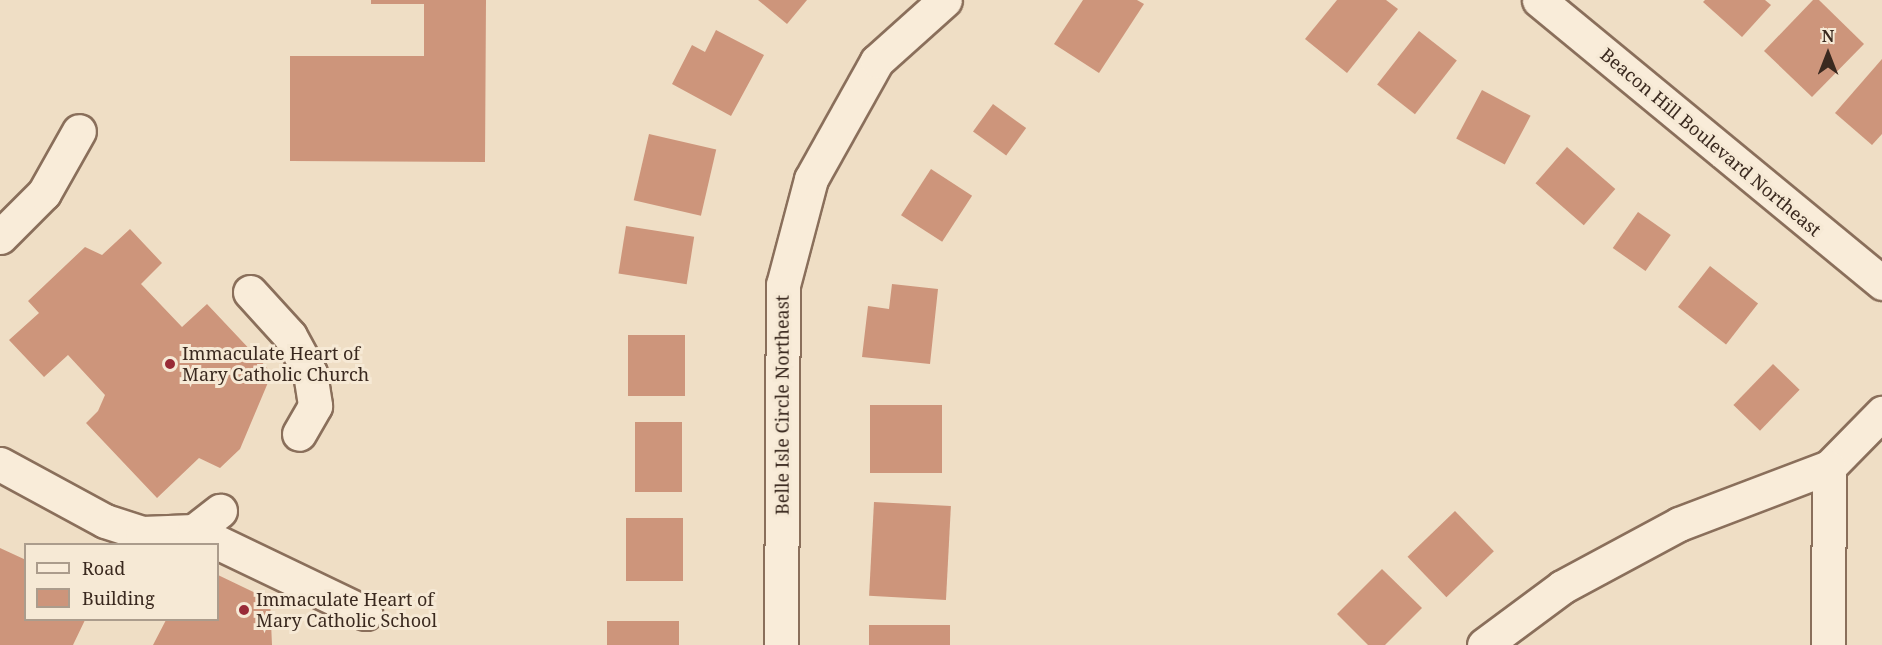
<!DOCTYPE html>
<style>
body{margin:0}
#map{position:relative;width:1882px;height:645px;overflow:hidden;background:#efdec5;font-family:"Noto Serif",serif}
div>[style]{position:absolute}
.building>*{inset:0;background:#cd957b;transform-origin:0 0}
.roads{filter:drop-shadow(2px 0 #8a6f5b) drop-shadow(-2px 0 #8a6f5b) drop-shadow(0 2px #8a6f5b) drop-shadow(0 -2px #8a6f5b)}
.minor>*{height:33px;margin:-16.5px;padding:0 16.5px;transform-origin:16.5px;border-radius:16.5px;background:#f9ecd9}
.dots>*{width:16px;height:16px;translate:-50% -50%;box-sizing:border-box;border:3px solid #f6e9d5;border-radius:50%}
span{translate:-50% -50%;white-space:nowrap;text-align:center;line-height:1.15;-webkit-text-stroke:6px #f6e9d5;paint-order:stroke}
.street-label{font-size:18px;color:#3a291f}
.poi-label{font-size:18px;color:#3a291f}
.left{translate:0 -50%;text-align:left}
.legend{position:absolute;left:24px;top:543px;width:195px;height:78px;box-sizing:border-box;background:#f6e9d5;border:2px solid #ab9c8c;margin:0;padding:8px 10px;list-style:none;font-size:18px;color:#3a291f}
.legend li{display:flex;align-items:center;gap:12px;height:30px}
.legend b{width:30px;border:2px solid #ab9c8c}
.north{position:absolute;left:1798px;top:24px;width:60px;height:60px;-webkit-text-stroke:4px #f6e9d5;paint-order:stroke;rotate:0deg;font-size:16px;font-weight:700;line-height:24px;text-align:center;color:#3a291f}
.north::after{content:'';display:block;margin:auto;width:21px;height:27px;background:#3a291f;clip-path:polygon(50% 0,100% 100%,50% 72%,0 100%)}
</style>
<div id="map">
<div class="building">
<div style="clip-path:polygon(371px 0,486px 0,485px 162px,290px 161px,290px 56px,424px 56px,424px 4px,371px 4px)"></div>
<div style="clip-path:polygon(758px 0,807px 0,787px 24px)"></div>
<div style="clip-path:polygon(1083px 0,1137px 0,1144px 4px,1099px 73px,1054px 44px)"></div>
<div style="clip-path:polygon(1337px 0,1386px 0,1398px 9px,1347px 73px,1305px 39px)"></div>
<div style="clip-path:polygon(1705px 0,1765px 0,1771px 5px,1742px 37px,1703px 2px)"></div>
<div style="clip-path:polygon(1813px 0,1819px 0,1864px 44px,1812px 97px,1764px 51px)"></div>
<div style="clip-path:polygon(716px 30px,764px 55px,731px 116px,672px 84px,692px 45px,705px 52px)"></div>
<div style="left:1419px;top:31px;width:48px;height:68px;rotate:38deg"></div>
<div style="clip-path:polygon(1882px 59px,1882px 134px,1872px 145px,1835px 113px)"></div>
<div style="left:1482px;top:90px;width:55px;height:55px;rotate:28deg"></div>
<div style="left:993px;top:104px;width:41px;height:34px;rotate:36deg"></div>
<div style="left:649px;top:134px;width:69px;height:68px;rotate:13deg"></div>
<div style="left:1567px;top:147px;width:64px;height:48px;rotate:41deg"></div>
<div style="left:931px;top:169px;width:49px;height:55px;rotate:33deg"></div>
<div style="left:1638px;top:212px;width:40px;height:44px;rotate:35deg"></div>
<div style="left:626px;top:226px;width:69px;height:48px;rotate:9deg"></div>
<div style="clip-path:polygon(130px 229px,162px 263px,141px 284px,182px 327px,207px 304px,272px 373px,240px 449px,220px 468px,199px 458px,157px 498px,86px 423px,98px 411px,105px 395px,68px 355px,44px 377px,9px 340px,39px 313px,28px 301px,85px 247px,102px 255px)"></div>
<div style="left:1710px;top:266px;width:61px;height:52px;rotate:38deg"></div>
<div style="clip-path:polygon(892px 284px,938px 289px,930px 364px,862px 357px,868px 306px,889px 309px)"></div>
<div style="left:628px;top:335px;width:57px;height:61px"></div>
<div style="left:1773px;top:364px;width:37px;height:57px;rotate:44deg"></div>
<div style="left:870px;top:405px;width:72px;height:68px"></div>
<div style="left:635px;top:422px;width:47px;height:70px"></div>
<div style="left:874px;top:502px;width:77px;height:94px;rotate:3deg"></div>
<div style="left:1455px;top:511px;width:56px;height:66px;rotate:46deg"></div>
<div style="left:626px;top:518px;width:57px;height:63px"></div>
<div style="clip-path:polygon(0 548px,26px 560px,26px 620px,85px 620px,73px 645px,0 645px)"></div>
<div style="clip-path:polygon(1382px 569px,1422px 608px,1385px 645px,1368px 645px,1337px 614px)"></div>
<div style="clip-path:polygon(218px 575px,270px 600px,272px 645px,153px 645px,166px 620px,218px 620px)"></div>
<div style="left:607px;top:621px;width:72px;height:24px"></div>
<div style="left:869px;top:625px;width:81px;height:20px"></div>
</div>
<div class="roads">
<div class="minor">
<div style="left:1539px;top:0;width:445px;rotate:39.5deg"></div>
<div style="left:0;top:237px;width:62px;rotate:-45deg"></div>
<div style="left:44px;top:193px;width:71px;rotate:-60.6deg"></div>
<div style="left:250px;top:292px;width:59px;rotate:47.7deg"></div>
<div style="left:290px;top:336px;width:42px;rotate:61.6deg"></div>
<div style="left:310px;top:373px;width:33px;rotate:81deg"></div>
<div style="left:315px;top:406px;width:32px;rotate:120deg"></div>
<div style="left:0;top:464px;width:119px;rotate:28.5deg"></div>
<div style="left:105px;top:521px;width:39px;rotate:18deg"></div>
<div style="left:142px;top:533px;width:52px;rotate:-2.2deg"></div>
<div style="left:194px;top:531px;width:190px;rotate:25.6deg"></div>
<div style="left:194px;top:531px;width:33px;rotate:-38deg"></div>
<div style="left:781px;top:645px;width:360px;rotate:-89.7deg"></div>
<div style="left:783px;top:285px;width:110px;rotate:-75.2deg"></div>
<div style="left:811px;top:179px;width:135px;rotate:-60.8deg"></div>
<div style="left:877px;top:61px;width:91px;rotate:-41.9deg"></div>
<div style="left:1484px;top:645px;width:97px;rotate:-36.6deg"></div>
<div style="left:1562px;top:587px;width:133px;rotate:-28.3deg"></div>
<div style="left:1679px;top:524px;width:160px;rotate:-20.8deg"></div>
<div style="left:1829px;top:467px;width:76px;rotate:-45.5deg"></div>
<div style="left:1828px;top:645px;width:178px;rotate:-89.7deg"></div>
</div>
</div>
<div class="dots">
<div style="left:170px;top:364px;background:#992b37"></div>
<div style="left:244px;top:610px;background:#992b37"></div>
</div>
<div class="street-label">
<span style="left:1711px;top:142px;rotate:40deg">Beacon Hill Boulevard Northeast</span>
<span style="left:782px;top:405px;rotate:-90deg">Belle Isle Circle Northeast</span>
</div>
<div class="poi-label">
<span class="left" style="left:182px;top:364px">Immaculate Heart of<br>Mary Catholic Church</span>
<span class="left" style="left:256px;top:610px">Immaculate Heart of<br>Mary Catholic School</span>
</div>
<ul class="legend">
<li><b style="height:8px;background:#f9ecd9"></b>Road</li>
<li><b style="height:16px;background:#cd957b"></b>Building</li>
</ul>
<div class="north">N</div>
</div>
